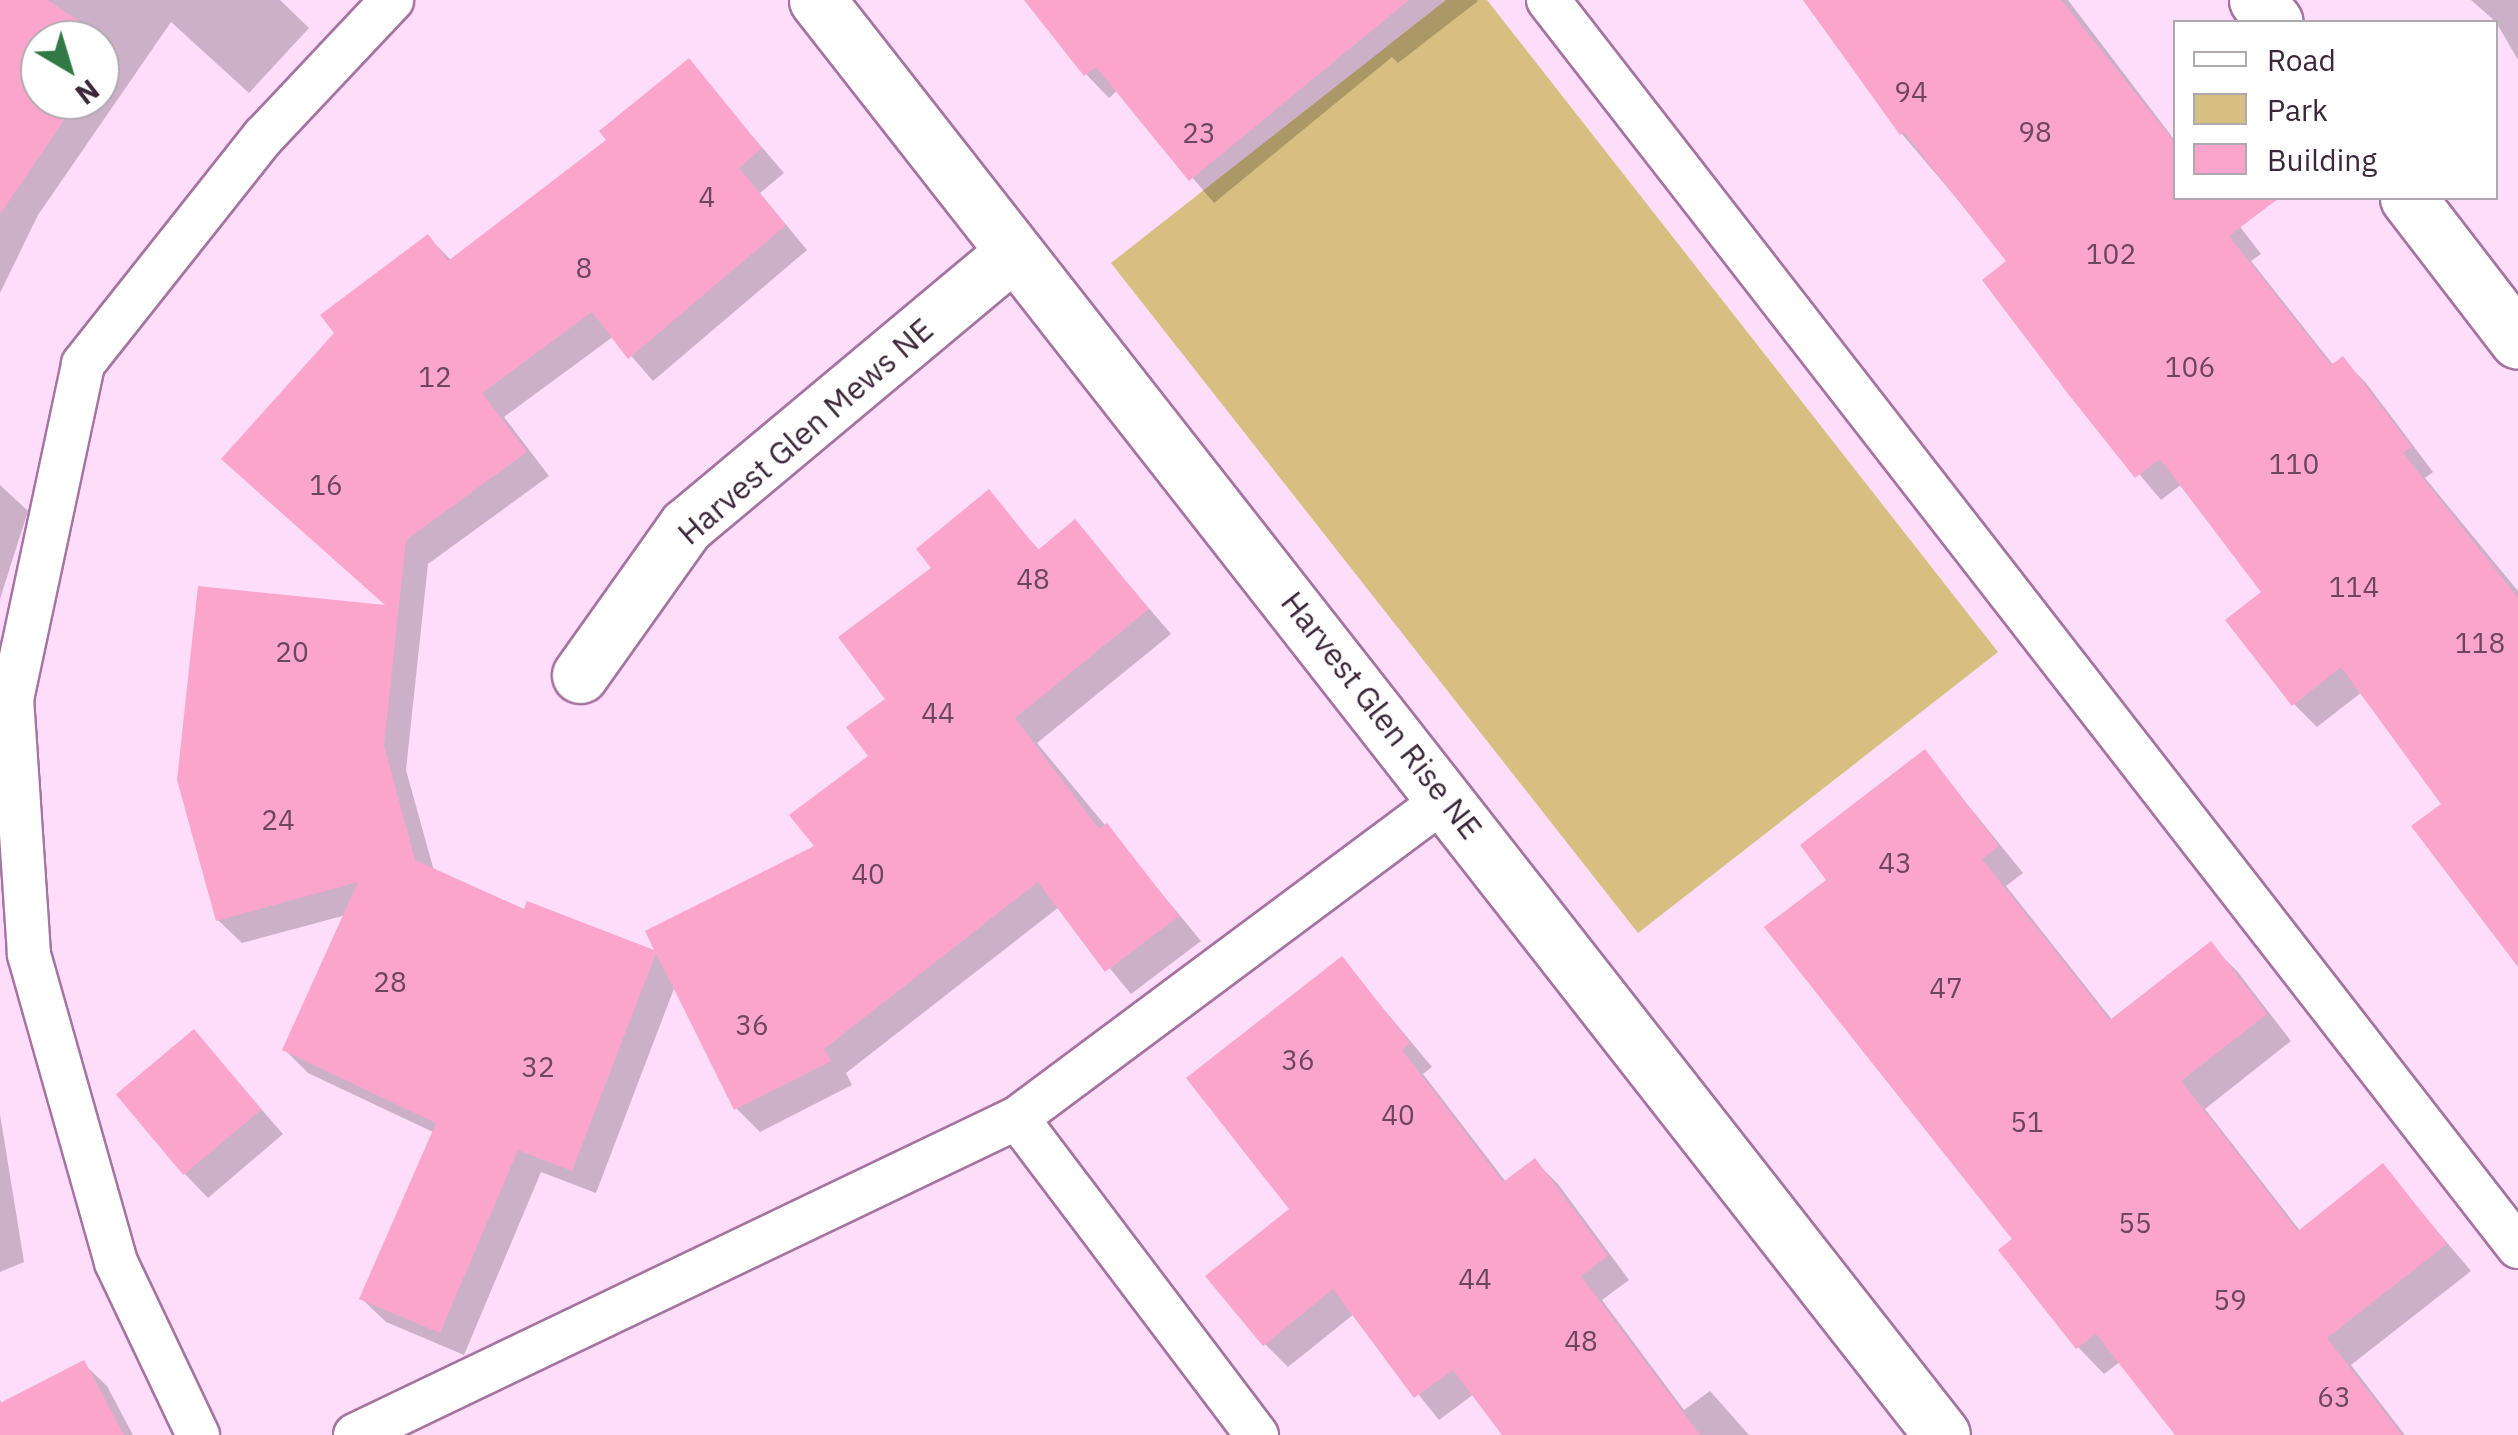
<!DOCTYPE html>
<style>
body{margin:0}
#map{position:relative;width:2518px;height:1435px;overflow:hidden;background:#feddfa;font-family:"IBM Plex Sans",sans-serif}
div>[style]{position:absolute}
.green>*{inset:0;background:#d6bf80}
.shadow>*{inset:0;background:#0003}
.building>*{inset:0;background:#fba5cd;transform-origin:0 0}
.roads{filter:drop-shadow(2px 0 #a574a0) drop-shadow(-2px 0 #a574a0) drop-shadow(0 2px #a574a0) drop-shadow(0 -2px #a574a0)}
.service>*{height:42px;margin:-21px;padding:0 21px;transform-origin:21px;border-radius:21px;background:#fff}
.minor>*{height:55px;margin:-27.5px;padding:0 27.5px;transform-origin:27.5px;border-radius:27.5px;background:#fff}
span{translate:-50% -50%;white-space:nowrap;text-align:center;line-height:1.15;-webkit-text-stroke:8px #fff;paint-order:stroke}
.number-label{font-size:28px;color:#6b465e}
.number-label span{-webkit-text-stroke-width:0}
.street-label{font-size:32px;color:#3b2739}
.legend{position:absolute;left:2173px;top:20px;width:325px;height:180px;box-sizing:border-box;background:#fff;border:2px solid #b1a9b0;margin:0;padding:12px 18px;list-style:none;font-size:30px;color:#3b2739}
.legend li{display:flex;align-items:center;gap:20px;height:50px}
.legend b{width:50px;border:2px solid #b1a9b0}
.north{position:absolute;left:20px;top:20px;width:100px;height:100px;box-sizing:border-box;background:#fff;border:2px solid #b1a9b0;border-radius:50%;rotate:142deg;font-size:28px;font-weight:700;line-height:40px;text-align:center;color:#3b2739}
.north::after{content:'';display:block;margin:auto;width:35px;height:45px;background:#317946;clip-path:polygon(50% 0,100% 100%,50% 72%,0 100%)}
</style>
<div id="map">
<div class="green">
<div style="clip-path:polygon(1446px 0,1487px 0,1998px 652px,1638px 933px,1111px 263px)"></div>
</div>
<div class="shadow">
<div style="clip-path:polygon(evenodd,0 0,280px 0,309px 28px,249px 93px,171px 22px,38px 215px,0 293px,0 0,40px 40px,100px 40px,100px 100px,40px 100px,40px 40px)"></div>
<div style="clip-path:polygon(1042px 0,1477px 0,1478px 1px,1398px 63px,1392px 57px,1214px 203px,1118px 90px,1109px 98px,1086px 74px)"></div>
<div style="clip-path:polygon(1803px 0,2068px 0,2176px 142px,2176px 198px,2218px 198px,2261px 254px,2251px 261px,2334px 366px,2343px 360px,2366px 383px,2433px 472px,2425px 478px,2518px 591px,2518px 936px,2445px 804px,2362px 692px,2317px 727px,2294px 704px,2264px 593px,2182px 484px,2161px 500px,2071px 393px,2010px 261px,1902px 134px)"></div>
<div style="clip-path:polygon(2471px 0,2518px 0,2518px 60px,2496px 22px)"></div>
<div style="clip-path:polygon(688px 61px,784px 173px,760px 193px,807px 250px,653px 381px,614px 336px,504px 417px,549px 476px,428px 564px,406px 770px,434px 871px,525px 912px,528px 904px,659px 955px,818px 847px,872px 756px,935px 568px,988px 493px,1040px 551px,1075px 522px,1171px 634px,1037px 743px,1201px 941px,1131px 994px,1059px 907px,846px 1073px,852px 1085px,760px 1132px,737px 1109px,675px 986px,596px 1193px,541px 1172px,464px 1355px,386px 1322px,362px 1299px,435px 1133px,308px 1073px,285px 1050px,346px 915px,242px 943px,218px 920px,389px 608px,428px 237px,452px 261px,609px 141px)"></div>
<div style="clip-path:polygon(0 485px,28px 511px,0 599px)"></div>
<div style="clip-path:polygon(1925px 752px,2023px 873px,2006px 886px,2113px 1021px,2210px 945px,2237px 971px,2291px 1041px,2205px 1109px,2301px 1232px,2383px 1167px,2471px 1271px,2351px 1365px,2405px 1435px,2180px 1435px,2121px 1361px,2104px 1374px,2078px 1347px,2016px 1240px,1767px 927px,1830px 880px)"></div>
<div style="clip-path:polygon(1342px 959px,1432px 1067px,1423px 1074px,1506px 1182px,1535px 1161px,1558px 1184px,1629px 1280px,1602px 1300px,1684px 1410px,1710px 1391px,1749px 1435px,1505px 1435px,1474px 1394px,1439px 1420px,1354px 1314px,1288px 1367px,1265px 1344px)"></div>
<div style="clip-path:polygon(194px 1032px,283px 1134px,208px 1198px,185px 1174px)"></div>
<div style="clip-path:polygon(0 1114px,24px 1262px,0 1272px)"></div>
<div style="clip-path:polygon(83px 1363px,107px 1386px,133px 1435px,0 1435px,0 1400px,2px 1405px)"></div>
</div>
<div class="building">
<div style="clip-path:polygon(0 0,48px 0,115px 46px,100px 69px,100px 40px,40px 40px,40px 100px,78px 100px,0 214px)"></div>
<div style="clip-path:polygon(1024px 0,1409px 0,1189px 181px,1096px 67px,1084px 76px)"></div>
<div style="clip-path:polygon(1803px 0,2061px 0,2176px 144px,2176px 198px,2279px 198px,2229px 236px,2331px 365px,2343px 356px,2412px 447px,2403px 453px,2518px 598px,2518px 967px,2411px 826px,2441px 804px,2341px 667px,2292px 706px,2225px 620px,2261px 592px,2160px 459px,2135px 478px,2069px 395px,1982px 280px,2006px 261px,1904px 132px,1900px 135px)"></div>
<div style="clip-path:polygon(689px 58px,762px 148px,739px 168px,786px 225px,628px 359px,592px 312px,482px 393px,527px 452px,406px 540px,384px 745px,415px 860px,524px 909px,527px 901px,654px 950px,645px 931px,814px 846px,789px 815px,868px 756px,846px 727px,885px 699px,838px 637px,931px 568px,916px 549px,989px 489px,1038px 550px,1075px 519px,1149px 609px,1015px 718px,1099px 829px,1107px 823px,1179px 916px,1105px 972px,1038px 882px,824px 1049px,831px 1061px,734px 1110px,656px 953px,572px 1171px,518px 1150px,440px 1333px,359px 1299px,436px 1123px,282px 1050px,358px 882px,216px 921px,177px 780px,198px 586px,385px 605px,221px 459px,334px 333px,320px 315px,428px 234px,448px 261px,606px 140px,599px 131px)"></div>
<div style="clip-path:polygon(1925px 749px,1999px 846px,1982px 859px,2110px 1020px,2211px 941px,2267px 1014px,2181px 1081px,2298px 1231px,2383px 1163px,2447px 1244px,2327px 1338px,2402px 1435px,2175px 1435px,2096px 1334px,2076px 1349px,1998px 1250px,2012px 1239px,1764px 927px,1826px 880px,1800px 845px)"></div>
<div style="clip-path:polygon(1342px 956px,1410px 1043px,1402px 1050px,1503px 1182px,1535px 1158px,1608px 1256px,1581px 1276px,1700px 1435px,1502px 1435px,1453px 1370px,1414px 1398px,1333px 1289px,1263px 1346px,1205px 1276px,1289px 1209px,1186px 1078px)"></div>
<div style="left:194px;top:1029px;width:105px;height:102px;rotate:50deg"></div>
<div style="clip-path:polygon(84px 1360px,124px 1435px,0 1435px,0 1403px)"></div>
</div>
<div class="roads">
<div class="service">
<div style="left:1548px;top:0;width:1580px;rotate:52.12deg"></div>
<div style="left:1017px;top:1118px;width:398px;rotate:52.9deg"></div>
<div style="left:198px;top:1435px;width:191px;rotate:-115.4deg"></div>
<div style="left:116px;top:1262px;width:320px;rotate:-105.8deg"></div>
<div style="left:29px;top:954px;width:256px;rotate:-93.8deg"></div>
<div style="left:12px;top:699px;width:342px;rotate:-78deg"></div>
<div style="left:83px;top:364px;width:291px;rotate:-51.6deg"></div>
<div style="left:264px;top:136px;width:187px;rotate:-46.7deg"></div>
<div style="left:355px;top:1435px;width:734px;rotate:-25.59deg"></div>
<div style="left:1017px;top:1118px;width:537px;rotate:-36.68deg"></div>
</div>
<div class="minor">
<div style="left:817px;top:0;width:1823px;rotate:51.9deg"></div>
<div style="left:2257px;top:0;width:28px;rotate:51deg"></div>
<div style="left:2408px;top:198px;width:180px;rotate:52.4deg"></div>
<div style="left:580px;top:675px;width:183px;rotate:-54.6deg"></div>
<div style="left:686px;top:526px;width:426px;rotate:-39.9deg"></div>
</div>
</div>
<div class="number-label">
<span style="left:1911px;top:92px">94</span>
<span style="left:2035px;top:132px">98</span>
<span style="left:1199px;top:133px">23</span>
<span style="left:707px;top:197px">4</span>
<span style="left:2111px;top:254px">102</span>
<span style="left:584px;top:268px">8</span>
<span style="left:2190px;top:367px">106</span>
<span style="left:435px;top:377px">12</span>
<span style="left:2294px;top:464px">110</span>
<span style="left:326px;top:485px">16</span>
<span style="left:1033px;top:579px">48</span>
<span style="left:2354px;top:587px">114</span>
<span style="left:2480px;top:643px">118</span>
<span style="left:292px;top:652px">20</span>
<span style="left:938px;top:713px">44</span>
<span style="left:278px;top:820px">24</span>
<span style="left:1895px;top:863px">43</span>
<span style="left:868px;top:874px">40</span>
<span style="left:390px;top:982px">28</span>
<span style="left:1946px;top:988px">47</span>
<span style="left:752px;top:1025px">36</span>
<span style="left:1298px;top:1060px">36</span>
<span style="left:538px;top:1067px">32</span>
<span style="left:1398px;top:1115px">40</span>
<span style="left:2027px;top:1122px">51</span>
<span style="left:2135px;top:1223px">55</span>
<span style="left:1475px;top:1279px">44</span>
<span style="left:2230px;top:1300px">59</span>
<span style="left:1581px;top:1341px">48</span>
<span style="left:2334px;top:1397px">63</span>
</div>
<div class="street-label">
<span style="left:805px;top:431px;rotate:-41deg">Harvest Glen Mews NE</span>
<span style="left:1382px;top:715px;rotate:52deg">Harvest Glen Rise NE</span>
</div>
<ul class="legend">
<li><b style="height:12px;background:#fff"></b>Road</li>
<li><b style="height:28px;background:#d6bf80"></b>Park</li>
<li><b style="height:28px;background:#fba5cd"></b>Building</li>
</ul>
<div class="north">N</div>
</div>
